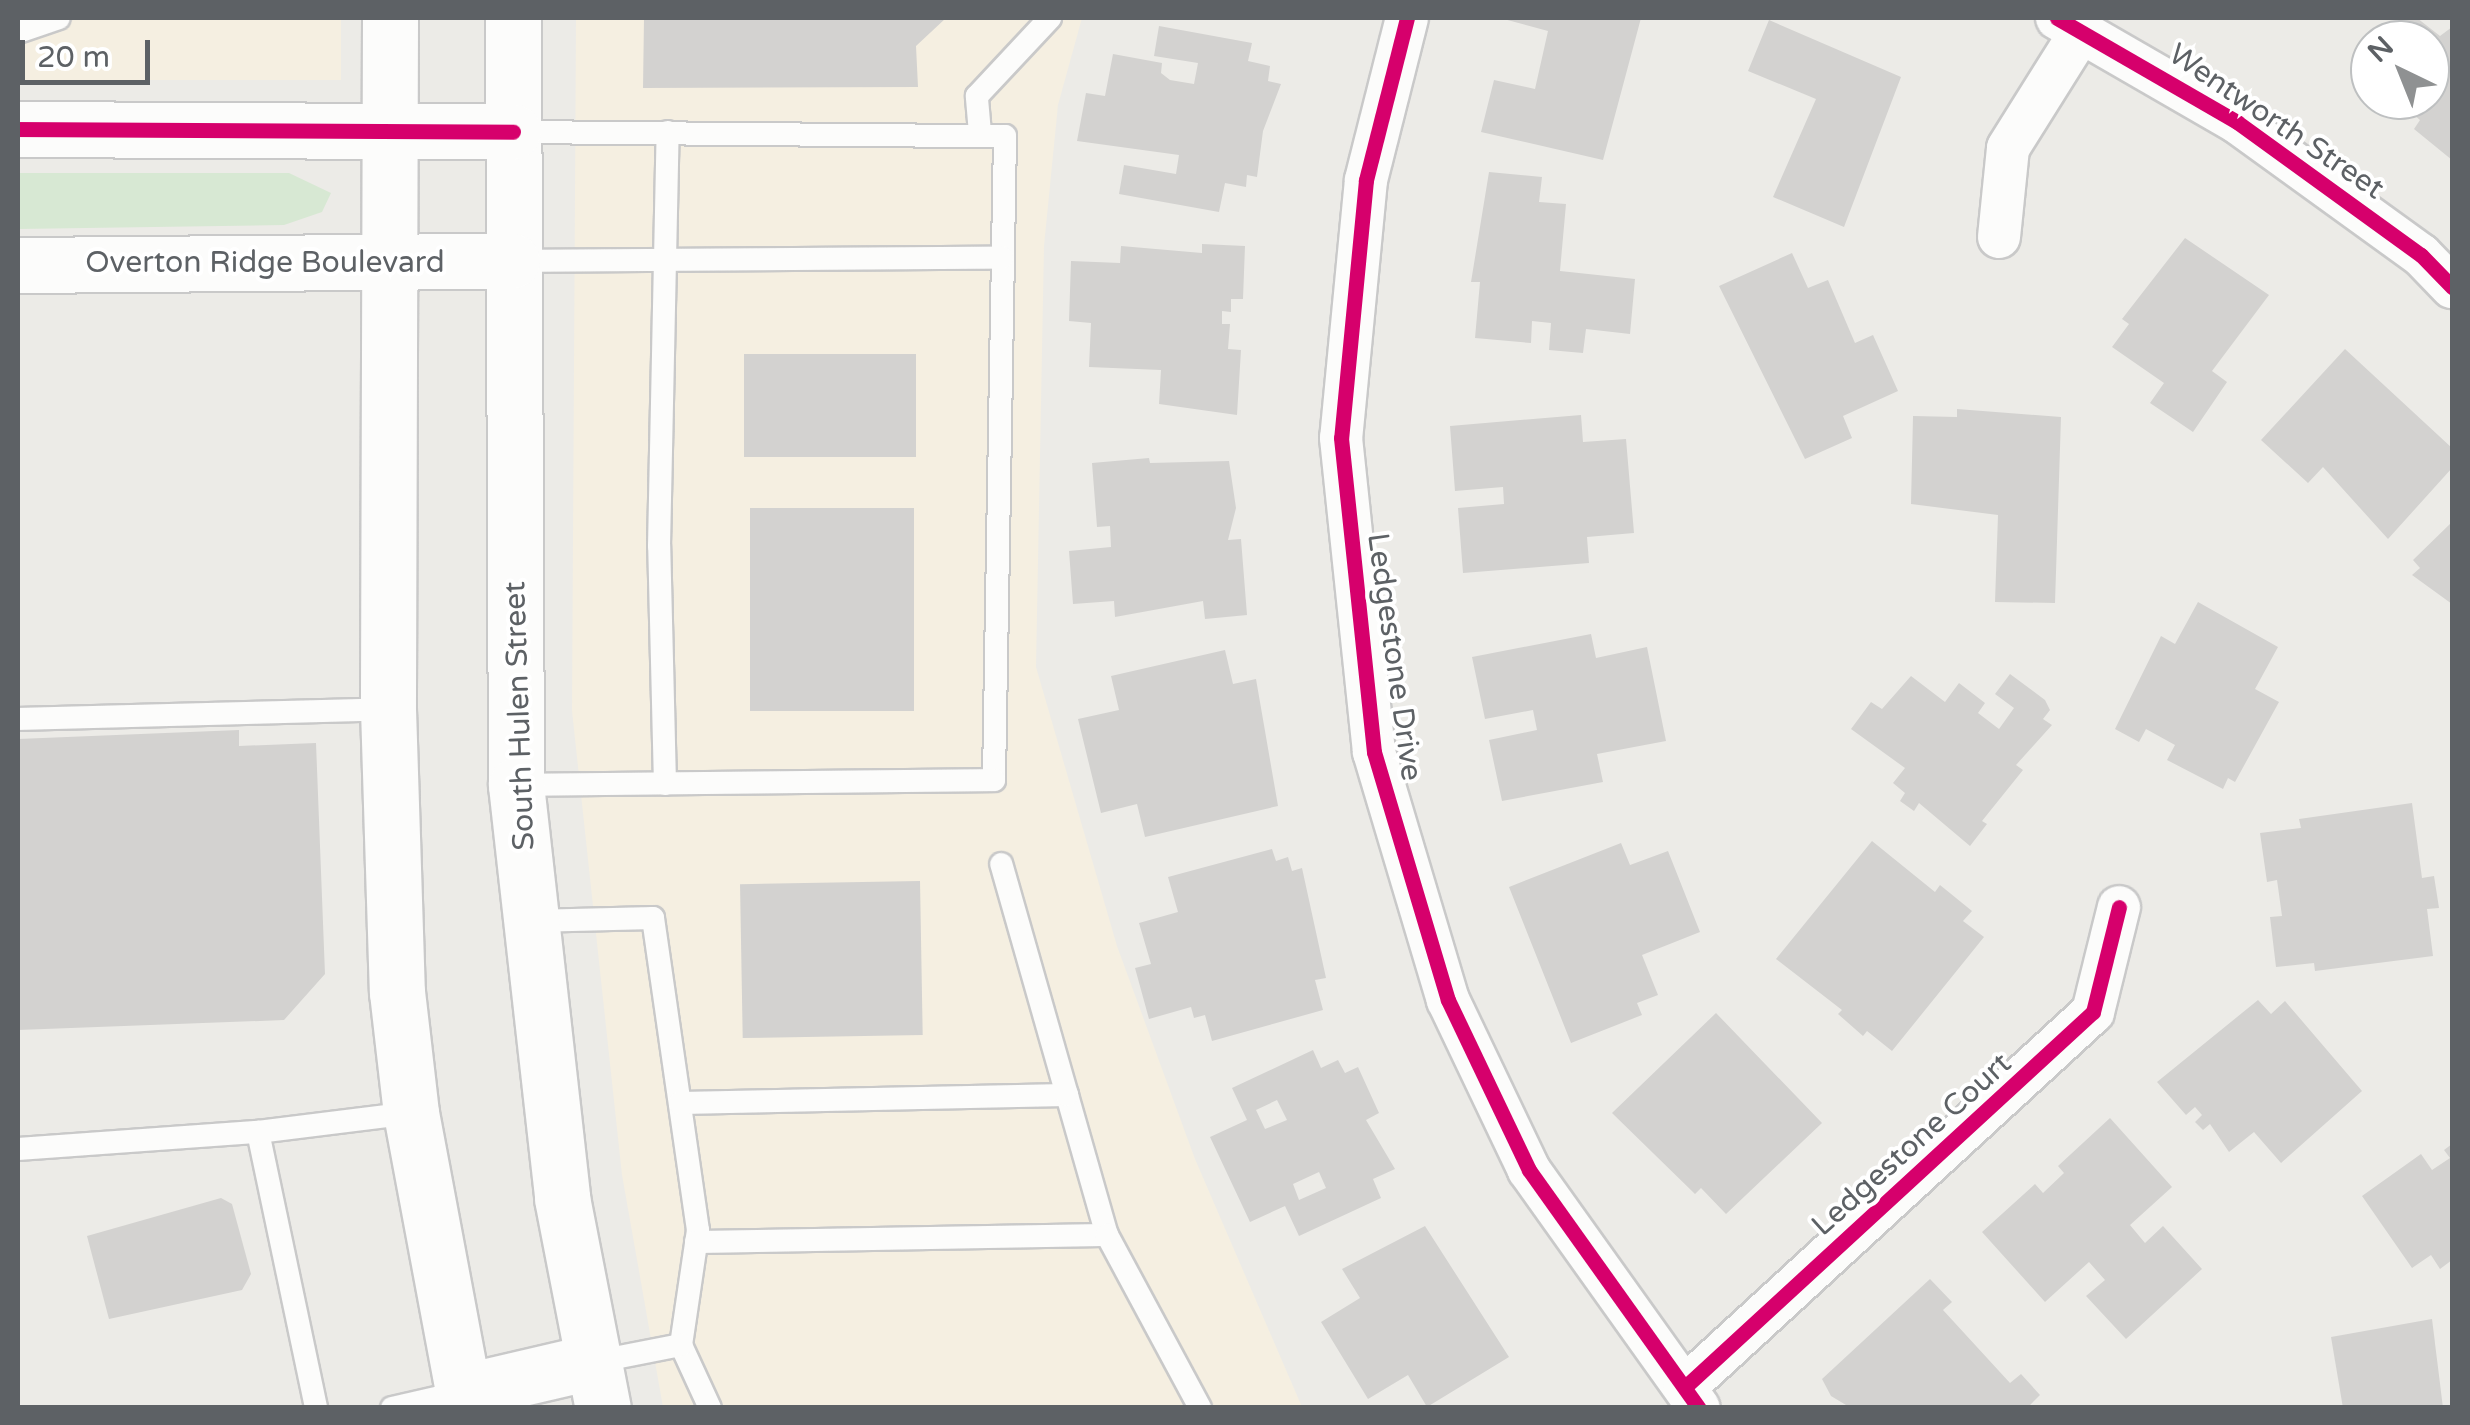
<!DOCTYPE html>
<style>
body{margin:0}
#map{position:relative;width:2470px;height:1425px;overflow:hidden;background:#ecebe7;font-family:"Varela Round",sans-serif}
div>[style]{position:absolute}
.commercial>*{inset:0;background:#f5efe1;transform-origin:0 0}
.green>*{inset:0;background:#d7e8d3}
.building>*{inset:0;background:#d3d2d0;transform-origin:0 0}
.roads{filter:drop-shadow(2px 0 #c9c9c9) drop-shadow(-2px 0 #c9c9c9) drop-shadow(0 2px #c9c9c9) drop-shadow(0 -2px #c9c9c9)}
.lane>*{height:22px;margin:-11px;padding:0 11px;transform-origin:11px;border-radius:11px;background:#fcfcfb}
.street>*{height:42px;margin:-21px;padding:0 21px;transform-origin:21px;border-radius:21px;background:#fcfcfb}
.secondary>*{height:55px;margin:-27.5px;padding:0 27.5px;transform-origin:27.5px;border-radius:27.5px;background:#fcfcfb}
.cycleway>*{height:15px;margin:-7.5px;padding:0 7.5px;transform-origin:7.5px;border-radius:7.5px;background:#d6006c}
span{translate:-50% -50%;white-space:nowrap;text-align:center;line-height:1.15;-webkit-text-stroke:8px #fff;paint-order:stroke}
.street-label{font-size:30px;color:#5d6165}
.frame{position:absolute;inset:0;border:20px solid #5d6165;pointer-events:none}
.north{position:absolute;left:2350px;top:20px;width:100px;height:100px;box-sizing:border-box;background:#fff;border:2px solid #bec0c1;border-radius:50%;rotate:317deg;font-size:28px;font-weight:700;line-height:40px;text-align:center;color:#5d6165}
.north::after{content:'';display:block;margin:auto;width:35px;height:45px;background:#8f9192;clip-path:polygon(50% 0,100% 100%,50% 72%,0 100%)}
.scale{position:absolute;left:20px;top:40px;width:130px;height:45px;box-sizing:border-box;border:5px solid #5d6165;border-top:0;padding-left:12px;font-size:30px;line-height:35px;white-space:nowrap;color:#5d6165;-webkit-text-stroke:8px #fff;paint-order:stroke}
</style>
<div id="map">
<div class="commercial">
<div style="left:18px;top:18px;width:323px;height:62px"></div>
<div style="clip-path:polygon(576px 18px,1082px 18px,1058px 105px,1044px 246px,1036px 667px,1117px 946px,1195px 1159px,1302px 1407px,663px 1407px,622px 1175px,572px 711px)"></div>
</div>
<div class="green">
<div style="clip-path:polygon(18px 173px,289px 173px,331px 193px,322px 212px,284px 225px,18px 229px)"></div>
</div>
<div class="building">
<div style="clip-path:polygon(644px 18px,946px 18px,916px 46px,918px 87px,643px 88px)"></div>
<div style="clip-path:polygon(1500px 18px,1641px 18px,1603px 160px,1481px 132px,1494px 80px,1535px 89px,1548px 31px)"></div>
<div style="clip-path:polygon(2401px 18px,2417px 18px,2440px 36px,2452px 27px,2452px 160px,2414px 129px,2420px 120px,2396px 100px,2430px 100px,2430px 40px,2383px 40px)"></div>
<div style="clip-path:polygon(1769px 20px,1901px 77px,1844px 227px,1773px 197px,1816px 99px,1748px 71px)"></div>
<div style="clip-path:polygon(1159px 26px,1252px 43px,1248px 61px,1270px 66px,1268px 81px,1281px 84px,1263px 131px,1257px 177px,1247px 175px,1246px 187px,1225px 183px,1219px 212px,1119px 194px,1124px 165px,1176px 174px,1179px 155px,1077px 141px,1086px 93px,1105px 96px,1113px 54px,1162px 63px,1161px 73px,1170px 80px,1194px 84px,1198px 63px,1154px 56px)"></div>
<div style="clip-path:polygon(1489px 172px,1542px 177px,1539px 202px,1566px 204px,1560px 271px,1635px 279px,1630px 334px,1586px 329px,1583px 353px,1549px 350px,1551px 323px,1532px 321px,1531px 343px,1475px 338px,1480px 282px,1471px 282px)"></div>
<div style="clip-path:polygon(2185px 238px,2269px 295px,2212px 371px,2227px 382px,2193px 432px,2150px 403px,2164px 383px,2112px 347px,2129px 324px,2122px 319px)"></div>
<div style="clip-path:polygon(1202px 244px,1245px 246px,1243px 299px,1231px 299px,1231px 312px,1222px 311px,1222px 324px,1230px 324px,1228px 349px,1241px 350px,1237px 415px,1159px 404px,1161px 370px,1089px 367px,1091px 323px,1069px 321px,1071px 261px,1120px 263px,1121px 246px,1202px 253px)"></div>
<div style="clip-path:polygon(1792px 253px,1808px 288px,1828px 280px,1855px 343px,1873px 335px,1898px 391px,1843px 416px,1852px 438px,1805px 459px,1719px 286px)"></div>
<div style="clip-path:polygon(2345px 349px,2452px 448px,2452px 468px,2388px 539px,2323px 467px,2308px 483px,2261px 440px)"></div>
<div style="left:744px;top:354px;width:172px;height:103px"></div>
<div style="clip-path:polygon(1957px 409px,2061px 417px,2055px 603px,1995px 602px,1998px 515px,1911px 504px,1913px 416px,1957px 417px)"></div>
<div style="clip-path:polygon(1581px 415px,1583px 442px,1626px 439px,1634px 533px,1587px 537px,1589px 563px,1463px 573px,1458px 508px,1504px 504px,1503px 487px,1455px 491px,1450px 426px)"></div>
<div style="clip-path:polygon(1149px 458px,1150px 463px,1229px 461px,1236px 508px,1228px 540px,1241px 539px,1247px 615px,1205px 619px,1203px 601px,1115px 617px,1114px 601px,1073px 604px,1069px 551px,1111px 547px,1110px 526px,1097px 527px,1092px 463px)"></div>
<div style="left:914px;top:508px;width:203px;height:164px;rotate:90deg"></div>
<div style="clip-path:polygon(2452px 522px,2452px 604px,2412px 575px,2420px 568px,2413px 560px)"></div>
<div style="clip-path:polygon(2198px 602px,2278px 647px,2255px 689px,2279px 702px,2235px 782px,2228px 778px,2223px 789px,2167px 760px,2175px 745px,2146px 729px,2139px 742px,2115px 729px,2161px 636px,2175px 644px)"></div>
<div style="clip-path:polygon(1591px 634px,1596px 658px,1647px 647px,1666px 741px,1597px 754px,1603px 782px,1502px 801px,1489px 740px,1537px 730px,1533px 710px,1485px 719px,1472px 657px)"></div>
<div style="clip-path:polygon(1225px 650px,1233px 684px,1256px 679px,1278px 806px,1145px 837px,1137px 804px,1101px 813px,1078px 719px,1119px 710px,1111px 676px)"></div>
<div style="clip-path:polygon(2010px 674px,2045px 700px,2050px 710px,2043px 719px,2052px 725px,2016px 765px,2023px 770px,1982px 821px,1987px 824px,1970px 846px,1919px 803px,1914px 811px,1900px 801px,1905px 793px,1893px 783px,1905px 768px,1851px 729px,1871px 702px,1882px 709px,1911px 676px,1945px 702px,1959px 683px,1985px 703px,1978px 713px,1999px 729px,2014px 708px,1995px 694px)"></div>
<div style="clip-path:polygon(239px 730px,239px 746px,316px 743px,325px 974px,284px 1020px,18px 1030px,18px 739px)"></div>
<div style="clip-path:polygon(2412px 803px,2422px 878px,2434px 876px,2439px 908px,2427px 909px,2433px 956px,2315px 971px,2314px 963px,2276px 967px,2270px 917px,2282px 916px,2277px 880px,2267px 882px,2260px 833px,2301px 828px,2299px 819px)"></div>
<div style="clip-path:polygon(1872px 841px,1935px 892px,1940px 885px,1972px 911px,1963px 921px,1984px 937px,1892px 1051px,1867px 1031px,1863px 1036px,1838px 1014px,1842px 1010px,1776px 959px)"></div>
<div style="clip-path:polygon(1621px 843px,1630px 865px,1668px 851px,1700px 932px,1642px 955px,1658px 995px,1637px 1003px,1642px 1015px,1571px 1043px,1509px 887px)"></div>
<div style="clip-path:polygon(1272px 849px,1276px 861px,1288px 857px,1292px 871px,1302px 868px,1326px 978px,1315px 980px,1323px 1010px,1212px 1041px,1205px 1015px,1194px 1018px,1191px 1007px,1149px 1019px,1135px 968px,1151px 964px,1139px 923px,1178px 912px,1168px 877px)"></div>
<div style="left:920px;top:881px;width:154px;height:180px;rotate:89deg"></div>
<div style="clip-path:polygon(2258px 1000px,2271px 1014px,2285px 1001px,2362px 1091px,2281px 1163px,2254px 1132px,2229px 1152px,2210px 1124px,2203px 1130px,2195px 1122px,2202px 1115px,2195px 1107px,2186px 1115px,2157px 1082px)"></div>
<div style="clip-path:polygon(1716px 1013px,1822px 1123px,1726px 1214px,1701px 1188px,1695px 1194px,1612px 1113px)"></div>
<div style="clip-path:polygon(evenodd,1313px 1050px,1321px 1068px,1338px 1060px,1345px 1073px,1358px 1067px,1379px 1113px,1366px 1120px,1395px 1169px,1373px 1179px,1381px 1198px,1299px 1236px,1285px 1206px,1250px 1222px,1210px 1137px,1247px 1120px,1232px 1088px,1313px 1050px,1277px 1100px,1287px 1120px,1265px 1129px,1256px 1110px,1277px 1100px,1313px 1050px,1319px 1172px,1326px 1188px,1299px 1200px,1293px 1184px,1319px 1172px)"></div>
<div style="clip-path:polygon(2110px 1118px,2172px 1187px,2130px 1225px,2145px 1243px,2163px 1226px,2202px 1269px,2126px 1339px,2086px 1296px,2105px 1280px,2089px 1262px,2045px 1302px,1982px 1232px,2035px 1184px,2043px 1193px,2064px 1173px,2058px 1166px)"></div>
<div style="clip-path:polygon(2452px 1144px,2452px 1260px,2440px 1269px,2431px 1255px,2412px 1268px,2362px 1196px,2421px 1154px,2432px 1170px,2450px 1158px,2444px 1150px)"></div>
<div style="clip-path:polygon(221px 1198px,232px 1204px,251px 1274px,242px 1290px,109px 1319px,87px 1236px)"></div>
<div style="clip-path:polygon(1425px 1226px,1509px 1357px,1427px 1407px,1408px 1375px,1368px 1399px,1321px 1322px,1360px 1298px,1342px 1269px)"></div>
<div style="clip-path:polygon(1930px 1279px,1952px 1302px,1943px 1310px,2010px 1383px,2021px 1374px,2040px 1395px,2027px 1408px,1851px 1408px,1831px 1396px,1822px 1379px)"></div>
<div style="clip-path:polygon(2432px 1319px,2443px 1408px,2343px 1408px,2331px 1337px)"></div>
</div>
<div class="roads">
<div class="lane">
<div style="left:18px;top:32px;width:43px;rotate:-18.9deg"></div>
<div style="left:513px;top:132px;width:492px;rotate:0.5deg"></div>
<div style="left:1005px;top:136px;width:644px;rotate:90.98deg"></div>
<div style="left:994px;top:780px;width:478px;rotate:179.4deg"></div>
<div style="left:980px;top:133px;width:37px;rotate:-95deg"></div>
<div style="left:977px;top:96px;width:107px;rotate:-46.9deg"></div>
<div style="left:512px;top:261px;width:490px;rotate:-0.4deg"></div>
<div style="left:18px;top:719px;width:370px;rotate:-1.5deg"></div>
<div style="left:665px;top:784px;width:238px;rotate:-91.4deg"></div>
<div style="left:659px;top:546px;width:414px;rotate:-88.8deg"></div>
<div style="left:532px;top:921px;width:121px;rotate:-1.4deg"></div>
<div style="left:653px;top:918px;width:315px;rotate:81.8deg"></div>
<div style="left:698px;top:1230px;width:116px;rotate:98.4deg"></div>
<div style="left:681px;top:1345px;width:69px;rotate:65.3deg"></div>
<div style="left:1067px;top:1095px;width:146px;rotate:74.1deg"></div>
<div style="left:680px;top:1103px;width:387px;rotate:-1.2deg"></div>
<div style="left:1067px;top:1095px;width:240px;rotate:-105.9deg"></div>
<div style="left:258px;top:1132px;width:282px;rotate:78.1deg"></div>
<div style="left:18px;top:1149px;width:241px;rotate:-4.1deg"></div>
<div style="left:258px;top:1132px;width:154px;rotate:-7.1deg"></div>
<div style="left:696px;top:1242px;width:411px;rotate:-1deg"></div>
<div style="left:1107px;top:1235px;width:196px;rotate:61.7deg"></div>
<div style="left:594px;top:1362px;width:89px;rotate:-11.1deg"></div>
<div style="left:392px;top:1408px;width:72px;rotate:-12.9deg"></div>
</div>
<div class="street">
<div style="left:1407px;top:18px;width:167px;rotate:104.2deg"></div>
<div style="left:1366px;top:180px;width:259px;rotate:95.5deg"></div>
<div style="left:1341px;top:438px;width:316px;rotate:84deg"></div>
<div style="left:1374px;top:752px;width:259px;rotate:73.4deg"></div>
<div style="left:1448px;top:1000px;width:188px;rotate:64.5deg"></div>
<div style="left:1529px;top:1170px;width:292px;rotate:54.5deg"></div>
<div style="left:2057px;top:18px;width:208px;rotate:30deg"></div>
<div style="left:2237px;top:122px;width:227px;rotate:35.9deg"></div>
<div style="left:2421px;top:255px;width:45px;rotate:45.9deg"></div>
<div style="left:1999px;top:237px;width:89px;rotate:-84.2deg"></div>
<div style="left:2008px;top:148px;width:139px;rotate:-57.9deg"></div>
<div style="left:1685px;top:1387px;width:554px;rotate:-42.59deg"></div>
<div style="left:2093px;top:1012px;width:108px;rotate:-76.1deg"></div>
</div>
<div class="secondary">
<div style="left:390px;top:18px;width:691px;rotate:90.17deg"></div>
<div style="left:388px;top:709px;width:283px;rotate:88.2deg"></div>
<div style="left:397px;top:992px;width:122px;rotate:83.4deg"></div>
<div style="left:411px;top:1113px;width:300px;rotate:79.4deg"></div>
<div style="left:513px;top:18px;width:767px;rotate:89.78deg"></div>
<div style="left:516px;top:785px;width:416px;rotate:83.6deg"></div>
<div style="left:562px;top:1198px;width:214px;rotate:79deg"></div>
<div style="left:18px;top:129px;width:495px;rotate:0.3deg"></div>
<div style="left:18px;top:265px;width:494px;rotate:-0.5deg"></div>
<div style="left:462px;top:1392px;width:132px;rotate:-13.1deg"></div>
</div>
</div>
<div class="cycleway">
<div style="left:1407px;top:18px;width:167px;rotate:104.2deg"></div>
<div style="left:1366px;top:180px;width:259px;rotate:95.5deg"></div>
<div style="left:1341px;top:438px;width:316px;rotate:84deg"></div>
<div style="left:1374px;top:752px;width:259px;rotate:73.4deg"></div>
<div style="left:1448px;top:1000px;width:188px;rotate:64.5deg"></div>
<div style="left:1529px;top:1170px;width:292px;rotate:54.5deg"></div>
<div style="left:2057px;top:18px;width:208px;rotate:30deg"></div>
<div style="left:2237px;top:122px;width:227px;rotate:35.9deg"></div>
<div style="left:2421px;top:255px;width:45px;rotate:45.9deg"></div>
<div style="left:18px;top:129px;width:495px;rotate:0.3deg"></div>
<div style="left:1685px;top:1387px;width:554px;rotate:-42.59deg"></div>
<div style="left:2093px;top:1012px;width:108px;rotate:-76.1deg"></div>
</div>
<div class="street-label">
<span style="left:2276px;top:122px;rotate:34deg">Wentworth Street</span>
<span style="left:265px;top:263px">Overton Ridge Boulevard</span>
<span style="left:1394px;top:657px;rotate:82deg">Ledgestone Drive</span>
<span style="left:520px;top:716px;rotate:-92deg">South Hulen Street</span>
<span style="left:1912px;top:1145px;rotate:-42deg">Ledgestone Court</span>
</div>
<div class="frame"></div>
<div class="north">N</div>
<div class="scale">20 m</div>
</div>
